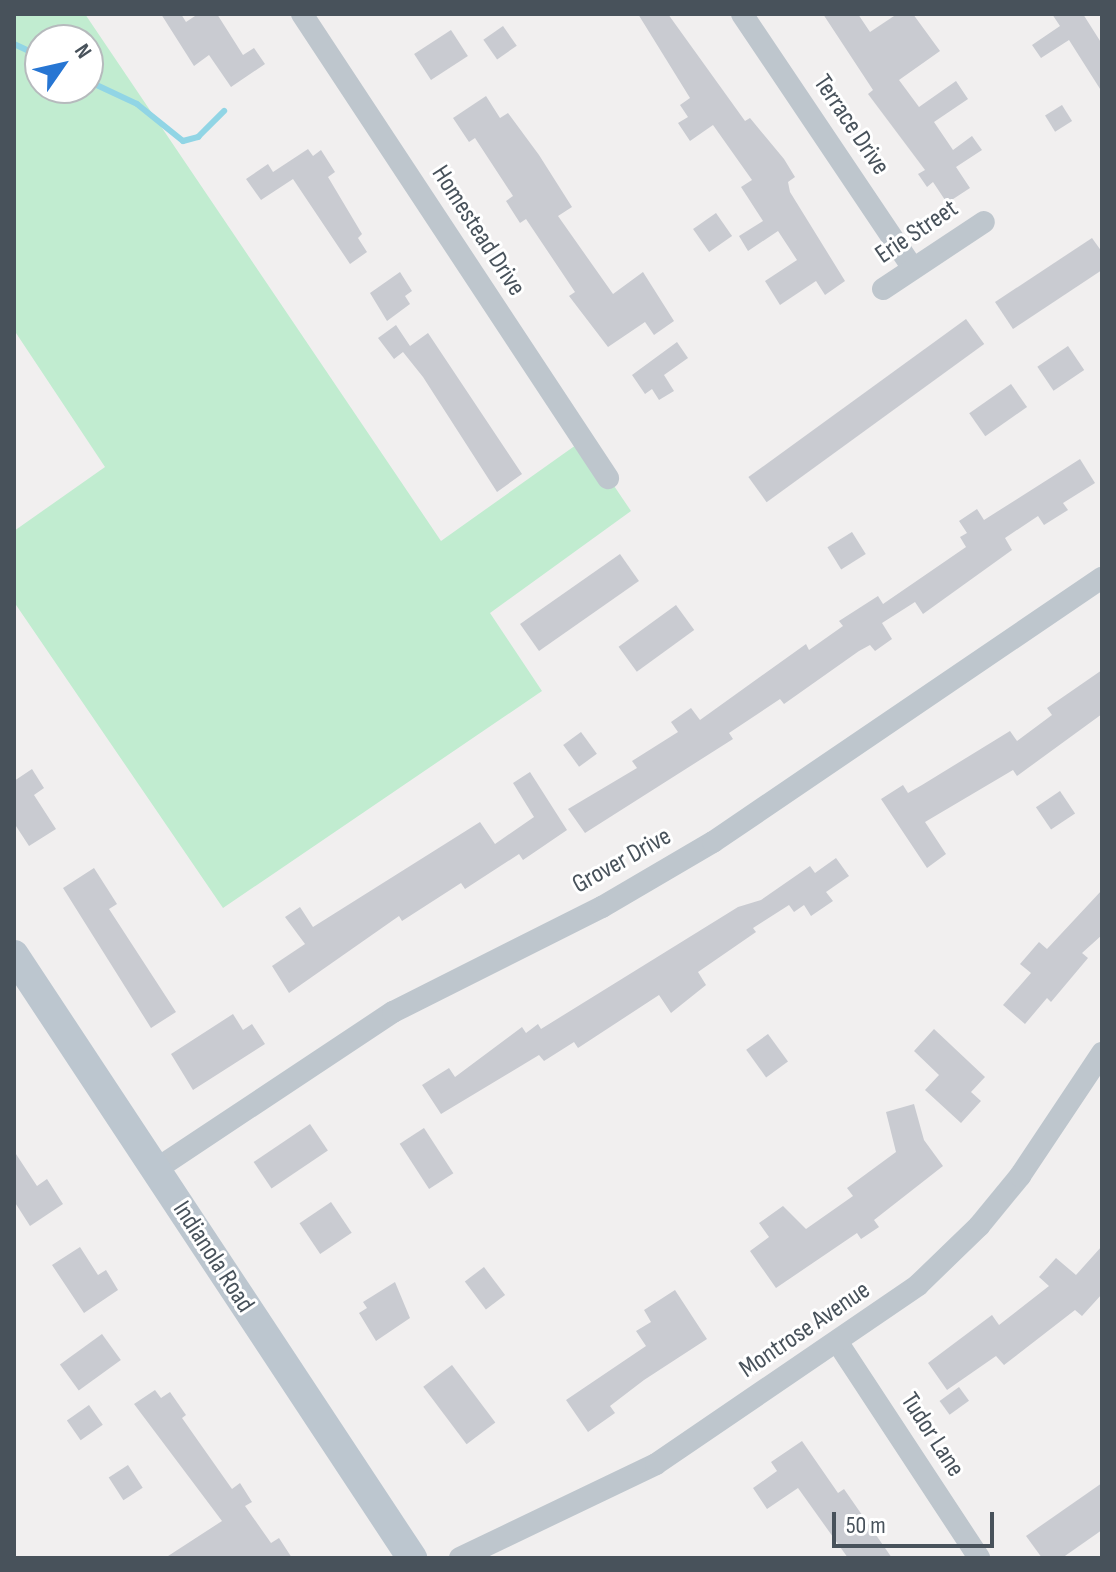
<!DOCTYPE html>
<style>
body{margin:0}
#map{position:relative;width:1116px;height:1572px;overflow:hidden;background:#f1efef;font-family:"Sofia Sans Condensed",sans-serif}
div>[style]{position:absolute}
.green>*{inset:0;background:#c1ecd0}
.stream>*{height:6px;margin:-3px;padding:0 3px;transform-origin:3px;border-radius:3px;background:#91d5e5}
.building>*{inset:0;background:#c9cbd1;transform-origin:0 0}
.street>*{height:22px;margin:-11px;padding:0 11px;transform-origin:11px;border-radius:11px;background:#bec6cd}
.secondary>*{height:30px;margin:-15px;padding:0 15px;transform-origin:15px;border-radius:15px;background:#bcc6cf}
span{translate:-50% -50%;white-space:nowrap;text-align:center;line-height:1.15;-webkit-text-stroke:6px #fff;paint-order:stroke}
.street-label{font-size:26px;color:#48525b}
.frame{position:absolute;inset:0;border:16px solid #48525b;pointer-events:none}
.north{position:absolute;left:24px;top:24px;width:80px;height:80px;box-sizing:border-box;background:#fff;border:2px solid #b6babd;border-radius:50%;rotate:56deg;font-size:22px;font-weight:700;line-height:32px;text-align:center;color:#48525b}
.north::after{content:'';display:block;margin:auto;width:28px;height:36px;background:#2776d3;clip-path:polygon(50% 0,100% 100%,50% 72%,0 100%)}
.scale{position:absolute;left:832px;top:1512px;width:162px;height:36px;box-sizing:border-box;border:4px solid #48525b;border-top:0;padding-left:10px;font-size:24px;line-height:28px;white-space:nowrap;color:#48525b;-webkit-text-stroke:6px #fff;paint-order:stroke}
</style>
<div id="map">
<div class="green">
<div style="clip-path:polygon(evenodd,14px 14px,85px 14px,441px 541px,583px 440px,631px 511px,490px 613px,542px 691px,223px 908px,14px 602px,14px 531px,105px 467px,14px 330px,14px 14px,40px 40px,88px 40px,88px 88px,40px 88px,40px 40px)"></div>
</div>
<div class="stream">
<div style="left:14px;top:44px;width:29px;rotate:25deg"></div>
<div style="left:88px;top:81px;width:54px;rotate:25.1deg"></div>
<div style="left:137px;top:104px;width:59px;rotate:38.8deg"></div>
<div style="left:183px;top:141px;width:16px;rotate:-15deg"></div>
<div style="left:198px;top:137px;width:37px;rotate:-45deg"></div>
</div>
<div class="building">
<div style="clip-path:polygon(161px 14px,181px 14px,186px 22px,198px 14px,217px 14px,243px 55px,254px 48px,265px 64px,231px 87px,209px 55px,194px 66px)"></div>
<div style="clip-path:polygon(638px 14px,668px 14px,745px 121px,750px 118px,784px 159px,795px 177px,788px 182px,790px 192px,845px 281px,825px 295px,816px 281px,780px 305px,765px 281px,797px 260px,778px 231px,748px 251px,739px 236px,763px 221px,741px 187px,752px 180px,713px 125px,690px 141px,678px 123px,688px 117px,680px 105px,690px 98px)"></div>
<div style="clip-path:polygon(823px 14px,858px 14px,870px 32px,897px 14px,913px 14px,940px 51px,899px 80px,919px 107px,956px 81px,968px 99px,934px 122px,953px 150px,972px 136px,982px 150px,956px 167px,970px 188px,947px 203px,933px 182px,927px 187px,918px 174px,925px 170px,868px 94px,873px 90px)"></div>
<div style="clip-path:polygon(1052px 14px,1083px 14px,1102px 44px,1102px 92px,1069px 40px,1041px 58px,1032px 45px,1060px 26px)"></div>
<div style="left:503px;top:26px;width:24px;height:24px;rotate:55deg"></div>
<div style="left:451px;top:30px;width:31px;height:44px;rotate:57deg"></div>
<div style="clip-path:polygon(486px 96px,500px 118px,508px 113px,539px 155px,572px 207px,558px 216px,613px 294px,643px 272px,674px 321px,654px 335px,645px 322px,608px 347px,569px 296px,575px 292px,526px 219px,520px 223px,506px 201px,513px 196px,475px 138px,469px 142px,453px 118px)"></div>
<div style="left:1062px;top:105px;width:19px;height:20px;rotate:58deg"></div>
<div style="clip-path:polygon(308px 149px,313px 156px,321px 150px,335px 172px,328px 177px,362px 234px,358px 238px,367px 252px,350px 264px,293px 179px,261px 200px,246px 179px,268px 164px,273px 172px)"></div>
<div style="left:716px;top:213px;width:28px;height:28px;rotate:55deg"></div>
<div style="clip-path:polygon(1092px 238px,1102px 252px,1102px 270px,1013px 329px,995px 302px)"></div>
<div style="clip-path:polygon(400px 272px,412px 291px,405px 296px,410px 304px,387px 321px,370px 293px)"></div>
<div style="left:966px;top:319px;width:31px;height:269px;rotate:54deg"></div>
<div style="clip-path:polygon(396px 325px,410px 346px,428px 333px,522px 474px,497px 492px,423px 377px,403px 352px,394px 359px,378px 338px)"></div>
<div style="clip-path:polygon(677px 342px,688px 358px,664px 375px,674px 391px,659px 400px,652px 389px,645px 394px,632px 375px)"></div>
<div style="left:1068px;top:346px;width:29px;height:37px;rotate:56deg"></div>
<div style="left:1011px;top:384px;width:28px;height:51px;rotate:55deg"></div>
<div style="clip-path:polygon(1080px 459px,1095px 483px,1063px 503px,1068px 510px,1044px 525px,1038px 516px,1005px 538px,1012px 550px,923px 614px,915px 602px,882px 623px,892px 639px,875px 651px,870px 645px,859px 651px,784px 704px,780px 699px,729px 733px,733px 739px,585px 833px,568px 809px,637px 768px,632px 761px,678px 732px,671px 722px,691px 708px,700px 720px,806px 644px,809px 650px,843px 626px,839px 621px,878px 596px,883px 604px,966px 547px,960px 537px,967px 533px,959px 521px,977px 509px,984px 520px)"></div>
<div style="left:852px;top:532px;width:26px;height:29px;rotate:58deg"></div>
<div style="left:620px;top:554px;width:33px;height:122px;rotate:55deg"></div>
<div style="left:676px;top:605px;width:31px;height:71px;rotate:54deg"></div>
<div style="clip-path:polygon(1102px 670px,1102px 714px,1017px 776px,1013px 770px,925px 822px,946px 854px,927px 868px,881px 799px,903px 785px,908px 793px,922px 785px,1010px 731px,1017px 741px,1052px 715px,1047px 708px)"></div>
<div style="left:581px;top:732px;width:27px;height:22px;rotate:54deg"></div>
<div style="clip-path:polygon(32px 769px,44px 788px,34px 795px,56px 829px,29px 846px,14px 823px,14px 781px)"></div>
<div style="clip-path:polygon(530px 772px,567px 830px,523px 860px,519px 854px,465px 889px,461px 883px,402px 921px,399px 916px,289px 993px,272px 966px,305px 944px,285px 917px,300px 907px,313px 927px,480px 822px,495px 844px,534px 817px,513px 783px)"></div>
<div style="left:1060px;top:791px;width:27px;height:29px;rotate:56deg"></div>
<div style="clip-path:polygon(836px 858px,849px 876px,826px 892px,833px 901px,811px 916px,804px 905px,794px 912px,789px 905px,753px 928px,756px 932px,698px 972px,706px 985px,671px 1013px,659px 995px,578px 1048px,574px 1042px,544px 1061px,539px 1055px,441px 1114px,422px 1085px,449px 1068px,455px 1077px,522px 1027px,526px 1033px,538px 1024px,541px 1029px,738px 907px,761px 900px,810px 866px,815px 873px)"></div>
<div style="clip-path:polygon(94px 868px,117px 904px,109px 909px,176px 1012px,151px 1028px,63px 888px)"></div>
<div style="clip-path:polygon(1102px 890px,1102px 935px,1082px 953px,1088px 958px,1051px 1002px,1047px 998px,1025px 1024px,1003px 1005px,1031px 973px,1020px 964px,1039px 942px,1047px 949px)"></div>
<div style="clip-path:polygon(233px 1014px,243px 1030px,252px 1024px,265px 1044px,193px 1090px,171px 1054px)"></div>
<div style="clip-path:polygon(934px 1029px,985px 1077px,971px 1092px,981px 1101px,961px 1123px,925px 1090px,939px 1075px,914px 1051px)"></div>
<div style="left:768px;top:1034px;width:34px;height:27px;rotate:54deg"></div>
<div style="clip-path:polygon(914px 1104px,924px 1140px,943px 1166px,874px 1220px,879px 1227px,861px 1239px,857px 1233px,776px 1288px,750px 1251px,769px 1237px,759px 1223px,783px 1206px,806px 1229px,853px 1196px,847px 1188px,896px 1152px,886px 1112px)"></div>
<div style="left:310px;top:1124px;width:32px;height:68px;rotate:56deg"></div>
<div style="left:424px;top:1128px;width:54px;height:29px;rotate:57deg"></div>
<div style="clip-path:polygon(14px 1151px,37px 1186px,47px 1179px,63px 1204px,30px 1226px,14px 1201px)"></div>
<div style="left:331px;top:1202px;width:37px;height:38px;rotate:56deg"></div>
<div style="clip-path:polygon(1102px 1246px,1102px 1294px,1082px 1316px,1075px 1310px,1004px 1365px,996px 1356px,947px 1390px,928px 1363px,992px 1315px,999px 1325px,1049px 1286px,1039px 1277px,1056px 1258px,1076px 1275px)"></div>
<div style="clip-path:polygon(80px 1247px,98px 1275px,106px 1270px,118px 1290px,84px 1313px,52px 1265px)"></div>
<div style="left:484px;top:1267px;width:35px;height:24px;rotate:53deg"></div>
<div style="clip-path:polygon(395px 1282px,410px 1318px,376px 1341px,359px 1313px,367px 1308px,363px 1302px)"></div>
<div style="clip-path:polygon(675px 1290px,707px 1339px,644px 1380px,610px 1406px,615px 1413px,588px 1432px,566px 1400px,646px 1346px,636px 1331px,651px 1322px,644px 1310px)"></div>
<div style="left:102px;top:1334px;width:32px;height:52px;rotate:54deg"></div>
<div style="left:452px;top:1365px;width:72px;height:36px;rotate:53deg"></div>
<div style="left:959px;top:1387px;width:17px;height:24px;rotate:54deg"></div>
<div style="clip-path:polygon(155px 1390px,161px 1398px,170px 1392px,186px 1415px,182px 1418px,232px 1489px,240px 1483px,252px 1502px,245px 1506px,271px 1543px,279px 1538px,292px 1558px,165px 1558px,222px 1521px,134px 1404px)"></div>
<div style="left:89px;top:1405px;width:24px;height:27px;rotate:55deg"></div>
<div style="clip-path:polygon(802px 1441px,838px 1493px,844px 1489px,892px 1558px,848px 1558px,798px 1488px,767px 1509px,753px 1488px,777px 1471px,771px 1462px)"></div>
<div style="left:128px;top:1465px;width:27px;height:23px;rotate:57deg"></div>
<div style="clip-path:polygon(1102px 1483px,1102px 1530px,1062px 1558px,1042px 1558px,1026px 1536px)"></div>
</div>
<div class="street">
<div style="left:302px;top:14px;width:556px;rotate:56.6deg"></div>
<div style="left:742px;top:14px;width:306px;rotate:56.1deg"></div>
<div style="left:883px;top:289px;width:121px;rotate:-33.6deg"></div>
<div style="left:155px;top:1170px;width:286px;rotate:-33.6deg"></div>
<div style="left:393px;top:1012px;width:234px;rotate:-26.7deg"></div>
<div style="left:602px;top:907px;width:129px;rotate:-30.4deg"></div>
<div style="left:713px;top:842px;width:470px;rotate:-34.2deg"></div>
<div style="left:838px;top:1343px;width:257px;rotate:56.7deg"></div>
<div style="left:460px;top:1558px;width:217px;rotate:-25.6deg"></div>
<div style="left:656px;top:1464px;width:317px;rotate:-34.3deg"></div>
<div style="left:918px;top:1285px;width:85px;rotate:-44deg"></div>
<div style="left:979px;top:1226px;width:65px;rotate:-50.6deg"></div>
<div style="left:1020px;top:1176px;width:148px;rotate:-56.3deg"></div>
</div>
<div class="secondary">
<div style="left:14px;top:955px;width:723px;rotate:56.57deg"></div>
</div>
<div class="street-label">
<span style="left:851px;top:125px;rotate:56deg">Terrace Drive</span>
<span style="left:478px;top:231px;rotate:57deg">Homestead Drive</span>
<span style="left:917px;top:232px;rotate:-34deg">Erie Street</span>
<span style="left:622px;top:861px;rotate:-29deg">Grover Drive</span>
<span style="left:213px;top:1257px;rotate:57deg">Indianola Road</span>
<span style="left:805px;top:1330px;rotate:-34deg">Montrose Avenue</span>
<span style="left:932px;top:1435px;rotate:57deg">Tudor Lane</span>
</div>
<div class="frame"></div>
<div class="north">N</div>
<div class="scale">50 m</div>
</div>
